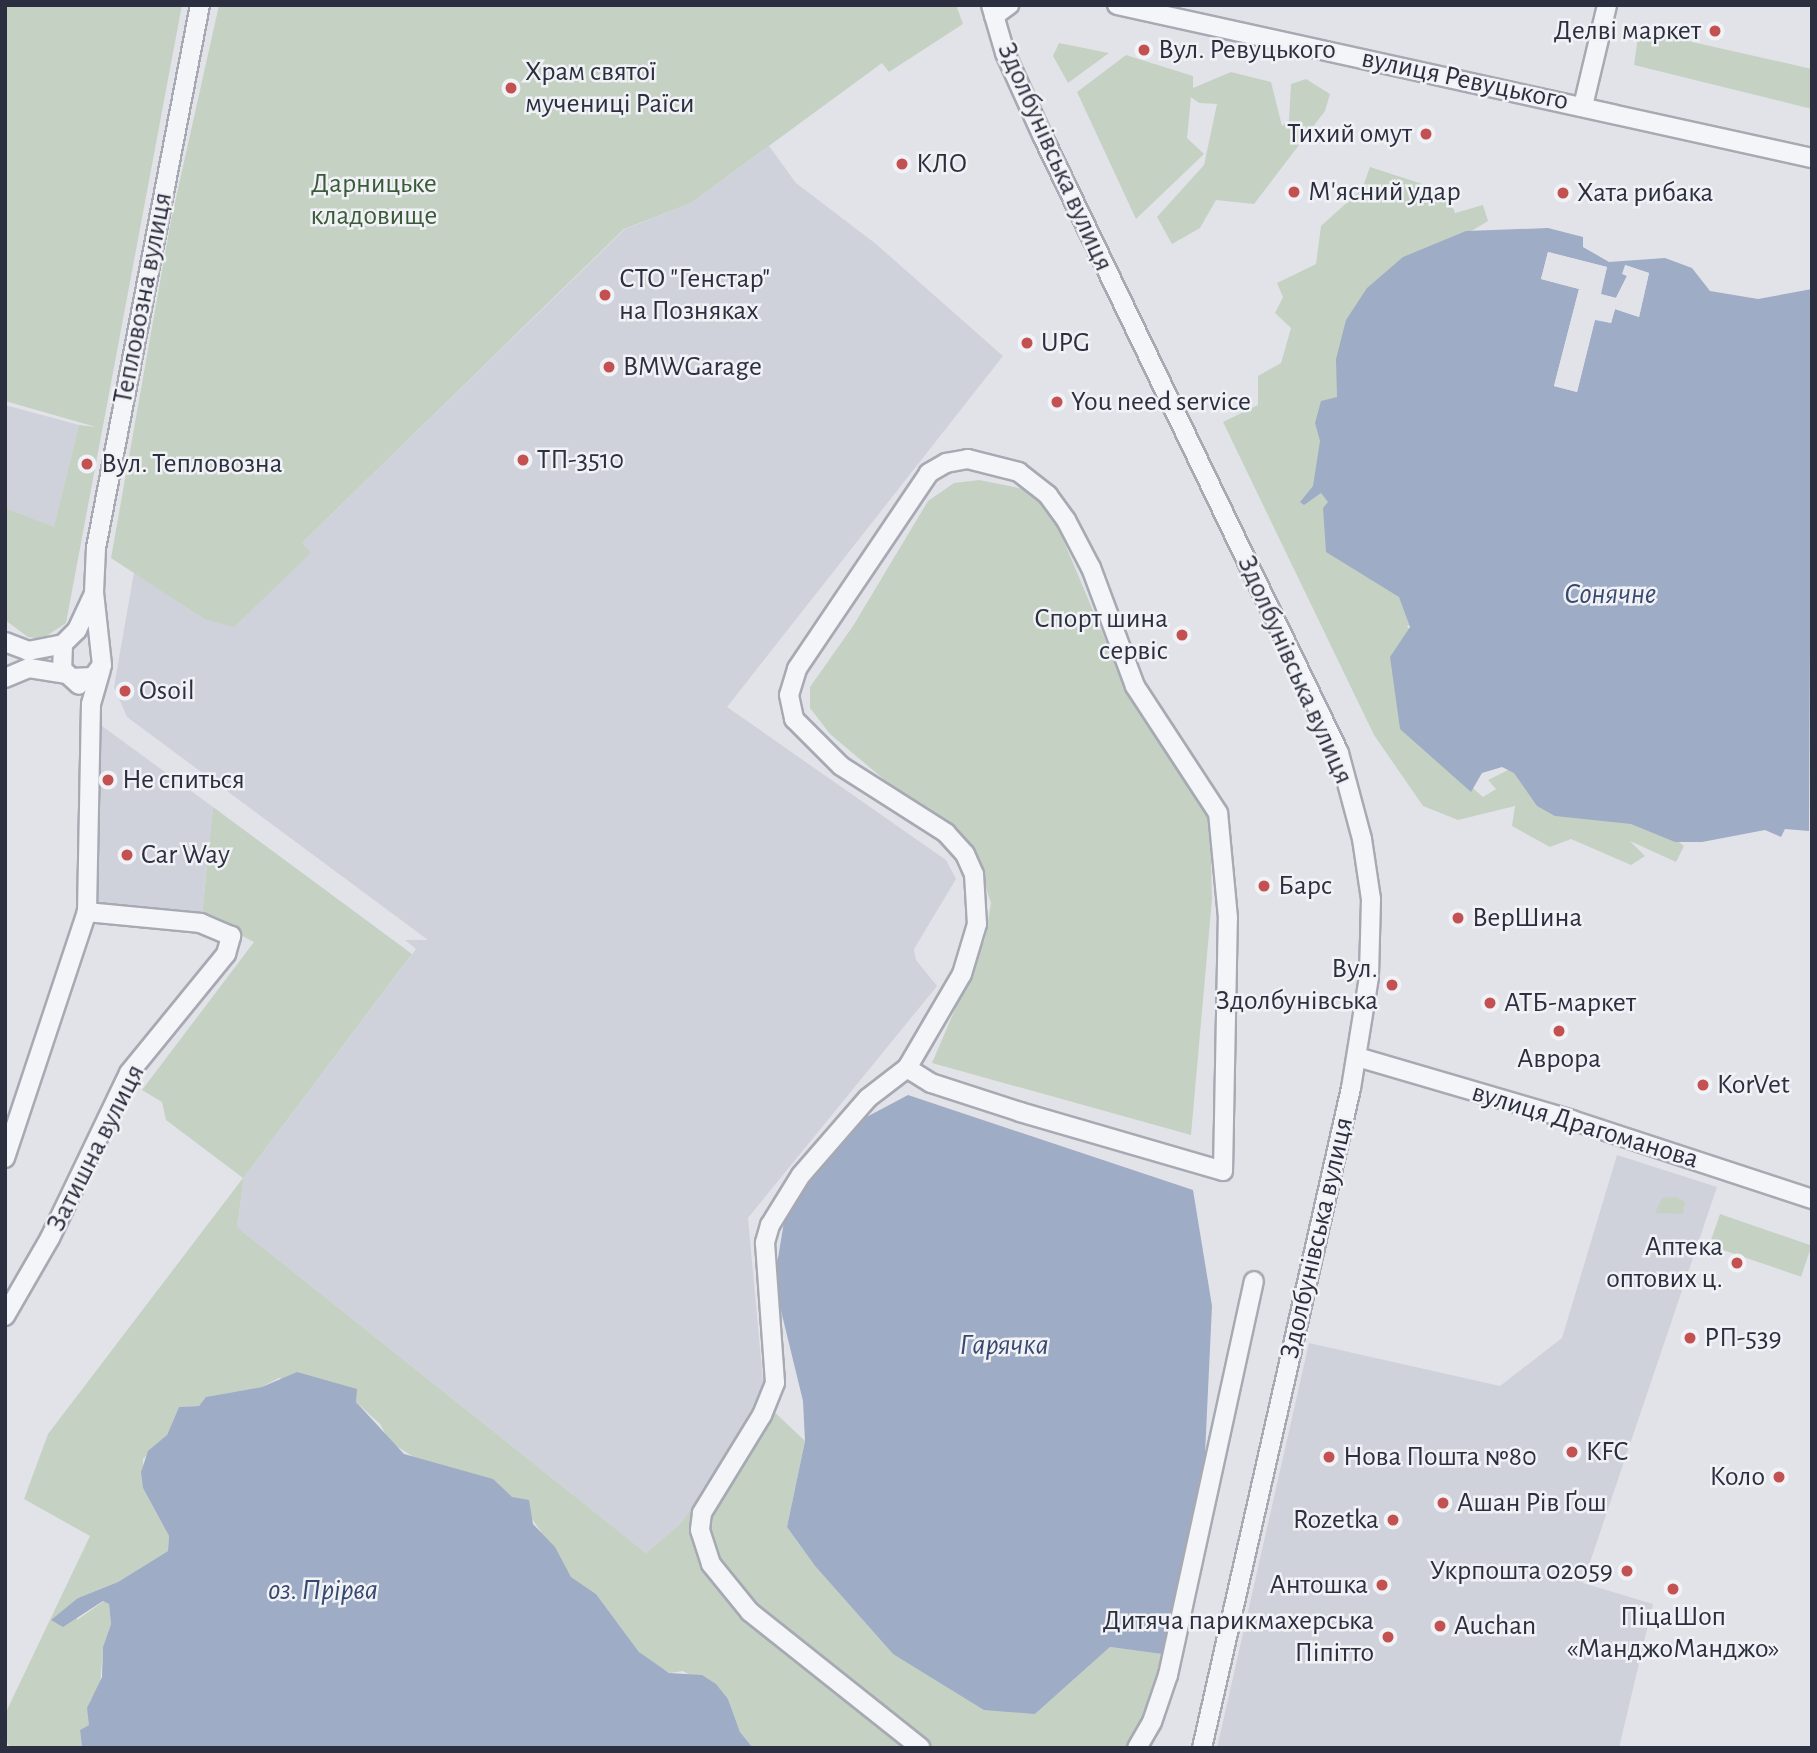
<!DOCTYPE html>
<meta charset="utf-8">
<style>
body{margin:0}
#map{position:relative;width:1817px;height:1753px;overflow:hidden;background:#e2e3e9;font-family:"Alegreya Sans",sans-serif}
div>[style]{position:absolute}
.built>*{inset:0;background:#d0d2db}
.green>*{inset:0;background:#c5d2c3;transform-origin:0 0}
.water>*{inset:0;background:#9facc6}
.pier>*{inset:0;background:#e2e3e9}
.roads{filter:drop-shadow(2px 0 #a7a9b3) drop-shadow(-2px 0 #a7a9b3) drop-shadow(0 2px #a7a9b3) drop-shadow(0 -2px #a7a9b3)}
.minor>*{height:18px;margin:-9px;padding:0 9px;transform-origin:9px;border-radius:9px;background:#f4f5f8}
.dots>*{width:19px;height:19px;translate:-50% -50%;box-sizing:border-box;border:4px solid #f1f2f6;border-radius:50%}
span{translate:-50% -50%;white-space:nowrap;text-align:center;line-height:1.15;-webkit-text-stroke:5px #f1f2f6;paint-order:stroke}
.poi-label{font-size:28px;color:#2b2f3f}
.right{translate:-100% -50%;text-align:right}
.left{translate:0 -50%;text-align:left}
.street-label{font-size:28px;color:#2b2f3f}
.park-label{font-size:28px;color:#3b5a39}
.water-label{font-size:30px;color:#384970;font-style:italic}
.frame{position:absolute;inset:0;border:7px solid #2b2f3f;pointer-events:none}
</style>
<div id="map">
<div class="built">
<div style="clip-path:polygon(769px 146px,796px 183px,876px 244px,1003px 356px,727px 707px,946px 860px,956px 879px,914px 949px,916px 960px,937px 986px,748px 1218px,765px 1403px,680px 1524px,646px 1553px,237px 1227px,244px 1177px,416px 949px,405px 940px,428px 940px,127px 717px,114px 687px,134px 572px,204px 619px,310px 553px,301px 544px,625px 229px,691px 203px)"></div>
<div style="clip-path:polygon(5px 405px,79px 425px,54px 528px,5px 508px)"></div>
<div style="clip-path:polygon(102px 726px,213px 807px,202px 915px,95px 908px)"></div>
<div style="clip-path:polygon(1617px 1155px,1717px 1187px,1583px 1583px,1653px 1604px,1619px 1748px,1217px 1748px,1309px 1343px,1500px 1386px,1562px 1338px)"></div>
</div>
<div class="green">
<div style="clip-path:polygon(5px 5px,182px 5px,66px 623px,42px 639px,28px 637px,5px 620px,5px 508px,54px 527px,79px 425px,96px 427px,5px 401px)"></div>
<div style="clip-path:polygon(219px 5px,956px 5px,963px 24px,889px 72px,882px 63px,691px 203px,624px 229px,302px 543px,311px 553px,234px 627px,204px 619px,111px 558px,171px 220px)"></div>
<div style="clip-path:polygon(1639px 30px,1812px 69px,1812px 109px,1634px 65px)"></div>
<div style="clip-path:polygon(1059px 43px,1109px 53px,1068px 83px,1053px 56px)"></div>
<div style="clip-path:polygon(1126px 55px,1193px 76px,1193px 88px,1231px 72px,1271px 82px,1282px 126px,1289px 121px,1291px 84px,1306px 79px,1330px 94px,1325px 111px,1254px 204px,1216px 200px,1200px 228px,1172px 244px,1157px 217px,1204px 165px,1217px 104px,1199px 103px,1191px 97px,1187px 138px,1204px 154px,1136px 219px,1077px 92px)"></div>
<div style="clip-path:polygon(1370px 167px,1447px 192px,1455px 213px,1483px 205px,1488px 221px,1425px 259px,1409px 592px,1424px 622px,1407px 626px,1418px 639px,1416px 738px,1483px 797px,1496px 789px,1488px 780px,1514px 767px,1652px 821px,1684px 846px,1676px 862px,1630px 841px,1645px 856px,1631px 865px,1571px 839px,1550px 847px,1512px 826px,1515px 806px,1458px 820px,1423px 806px,1374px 735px,1223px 422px,1258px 405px,1258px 376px,1281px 363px,1291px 328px,1275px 313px,1283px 297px,1277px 283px,1316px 264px,1321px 226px,1362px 189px)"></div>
<div style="clip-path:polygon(979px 480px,1029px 490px,1052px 513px,1126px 689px,1210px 820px,1212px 899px,1191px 1135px,932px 1063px,985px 939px,991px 903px,975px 856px,830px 734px,810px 708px,810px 687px,853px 626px,928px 501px,954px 483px)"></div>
<div style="clip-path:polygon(213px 807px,412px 954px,244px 1177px,237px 1227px,646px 1553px,680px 1524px,765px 1403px,805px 1441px,787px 1527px,815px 1566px,893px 1654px,1035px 1714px,1110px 1647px,1162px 1654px,1148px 1748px,753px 1748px,740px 1732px,728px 1699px,683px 1671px,670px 1673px,653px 1664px,639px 1652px,596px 1594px,571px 1577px,529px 1514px,492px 1479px,420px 1461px,390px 1442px,380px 1424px,356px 1402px,279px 1378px,262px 1387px,207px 1397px,199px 1406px,179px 1407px,167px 1435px,143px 1459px,143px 1488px,169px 1536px,168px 1551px,118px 1582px,78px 1598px,77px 1620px,104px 1601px,109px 1604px,111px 1624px,103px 1647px,100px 1687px,90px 1701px,89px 1725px,80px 1730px,82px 1748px,10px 1748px,5px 1739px,5px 1714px,90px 1536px,24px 1499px,48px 1434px,243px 1178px,166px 1120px,162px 1102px,142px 1090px,254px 942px,202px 915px)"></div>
<div style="clip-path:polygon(1676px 1197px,1685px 1202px,1683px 1214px,1655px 1213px,1662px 1198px)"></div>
<div style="left:1720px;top:1214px;width:97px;height:33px;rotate:19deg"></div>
</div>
<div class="water">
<div style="clip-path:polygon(evenodd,1548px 228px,1583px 237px,1583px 247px,1609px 262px,1665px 258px,1692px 268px,1710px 291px,1758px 299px,1812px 289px,1809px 831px,1785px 829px,1781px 837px,1765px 830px,1702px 842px,1675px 842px,1631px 824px,1555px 816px,1537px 806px,1514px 773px,1502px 767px,1482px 773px,1471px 792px,1400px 729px,1390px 657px,1410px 627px,1399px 597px,1326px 552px,1323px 508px,1328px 502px,1321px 493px,1304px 505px,1300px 502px,1313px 486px,1320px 441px,1315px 423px,1321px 401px,1337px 397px,1336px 359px,1346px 320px,1367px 288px,1403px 257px,1466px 231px,1548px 228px,1548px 252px,1607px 267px,1600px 294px,1616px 298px,1627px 276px,1625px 265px,1649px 273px,1639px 317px,1615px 309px,1611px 323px,1595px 319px,1577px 392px,1554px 386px,1579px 289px,1541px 279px,1548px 252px)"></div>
<div style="clip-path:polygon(908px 1095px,1193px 1190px,1212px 1306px,1205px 1454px,1162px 1654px,1110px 1647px,1035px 1714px,984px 1710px,893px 1654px,815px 1566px,787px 1527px,805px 1441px,803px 1401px,774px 1282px,785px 1216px,818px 1165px,859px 1121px)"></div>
<div style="clip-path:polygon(297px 1372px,357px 1389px,356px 1402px,404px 1454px,493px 1479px,512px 1497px,529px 1500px,533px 1524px,555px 1547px,571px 1577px,596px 1594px,639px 1652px,669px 1673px,702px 1675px,716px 1684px,728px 1699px,740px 1732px,753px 1748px,82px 1748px,80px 1730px,89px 1725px,87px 1708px,102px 1677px,103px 1647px,111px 1624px,109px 1604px,103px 1601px,63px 1627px,51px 1620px,78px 1598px,118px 1582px,168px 1551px,169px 1536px,143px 1488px,141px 1472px,148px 1451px,167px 1435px,179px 1407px,199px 1406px,206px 1397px,262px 1387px)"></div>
</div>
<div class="pier">
<div style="clip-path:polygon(evenodd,1548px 252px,1607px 267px,1601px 294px,1616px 298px,1627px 276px,1622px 274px,1625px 265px,1649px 273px,1639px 317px,1615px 309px,1611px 323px,1595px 320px,1577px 392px,1554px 386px,1579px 289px,1541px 279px,1548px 252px,1550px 256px,1603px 269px,1597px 295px,1615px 302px,1624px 297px,1630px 276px,1628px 270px,1645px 275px,1637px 312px,1615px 305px,1609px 319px,1592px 317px,1575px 388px,1559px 384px,1582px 288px,1545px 277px,1550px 256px)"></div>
</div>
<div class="roads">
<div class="minor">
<div style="left:991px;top:5px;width:50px;rotate:73.7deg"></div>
<div style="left:1005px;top:53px;width:92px;rotate:65.7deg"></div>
<div style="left:1043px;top:137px;width:683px;rotate:64.33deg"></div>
<div style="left:1339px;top:753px;width:89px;rotate:75deg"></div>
<div style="left:1362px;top:839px;width:61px;rotate:81.5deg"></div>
<div style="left:1371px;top:899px;width:78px;rotate:91.5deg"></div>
<div style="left:1369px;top:977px;width:112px;rotate:99.2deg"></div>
<div style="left:1351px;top:1088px;width:677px;rotate:102.72deg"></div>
<div style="left:1117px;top:5px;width:712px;rotate:12.42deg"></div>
<div style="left:994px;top:16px;width:19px;rotate:-36deg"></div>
<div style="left:1583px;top:106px;width:104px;rotate:-76.6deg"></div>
<div style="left:5px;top:642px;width:25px;rotate:21deg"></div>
<div style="left:28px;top:651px;width:36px;rotate:-11deg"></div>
<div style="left:63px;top:644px;width:20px;rotate:-45deg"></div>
<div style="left:77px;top:630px;width:38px;rotate:-65deg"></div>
<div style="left:63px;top:644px;width:25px;rotate:92deg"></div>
<div style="left:62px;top:669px;width:23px;rotate:43deg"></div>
<div style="left:5px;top:678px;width:26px;rotate:-23deg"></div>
<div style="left:29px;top:668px;width:37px;rotate:9deg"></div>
<div style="left:72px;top:678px;width:21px;rotate:-3deg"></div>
<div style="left:93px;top:677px;width:15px;rotate:-53deg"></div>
<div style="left:102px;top:665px;width:73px;rotate:-96.3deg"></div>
<div style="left:94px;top:592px;width:44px;rotate:-87.4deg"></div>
<div style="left:96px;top:548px;width:553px;rotate:-79.16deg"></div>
<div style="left:1357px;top:1057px;width:224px;rotate:16.3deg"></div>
<div style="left:1572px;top:1120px;width:253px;rotate:18.2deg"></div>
<div style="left:907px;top:1068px;width:28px;rotate:32deg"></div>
<div style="left:931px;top:1083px;width:94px;rotate:18deg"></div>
<div style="left:1020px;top:1112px;width:211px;rotate:16.2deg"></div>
<div style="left:1223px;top:1171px;width:253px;rotate:-88.9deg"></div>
<div style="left:1228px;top:918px;width:105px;rotate:-95.4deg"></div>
<div style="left:1218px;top:813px;width:152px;rotate:-123.2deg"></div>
<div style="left:1135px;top:686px;width:126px;rotate:-110.4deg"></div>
<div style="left:1091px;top:568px;width:54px;rotate:-117.5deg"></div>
<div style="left:1066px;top:520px;width:31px;rotate:-126deg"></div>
<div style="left:1048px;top:495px;width:37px;rotate:-142deg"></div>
<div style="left:1019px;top:472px;width:53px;rotate:-165.7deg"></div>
<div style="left:968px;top:459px;width:22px;rotate:170deg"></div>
<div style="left:946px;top:463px;width:20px;rotate:150deg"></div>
<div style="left:929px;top:473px;width:236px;rotate:124deg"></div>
<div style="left:797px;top:669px;width:27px;rotate:107deg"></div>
<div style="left:789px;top:695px;width:25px;rotate:78deg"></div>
<div style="left:794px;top:719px;width:66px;rotate:45deg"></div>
<div style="left:841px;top:766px;width:125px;rotate:32.5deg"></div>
<div style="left:946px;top:833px;width:28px;rotate:48deg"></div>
<div style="left:965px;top:854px;width:22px;rotate:66deg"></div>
<div style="left:974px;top:874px;width:50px;rotate:86.6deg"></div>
<div style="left:977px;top:924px;width:52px;rotate:106.7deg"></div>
<div style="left:962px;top:974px;width:109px;rotate:120.3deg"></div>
<div style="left:907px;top:1068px;width:49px;rotate:142.4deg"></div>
<div style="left:868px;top:1098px;width:102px;rotate:131deg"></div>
<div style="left:801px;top:1175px;width:59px;rotate:121.8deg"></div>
<div style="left:770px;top:1225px;width:19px;rotate:106deg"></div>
<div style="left:765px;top:1243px;width:140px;rotate:85.9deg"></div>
<div style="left:775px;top:1383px;width:35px;rotate:112deg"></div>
<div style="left:762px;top:1415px;width:115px;rotate:121.5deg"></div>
<div style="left:702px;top:1513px;width:17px;rotate:97deg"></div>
<div style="left:700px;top:1530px;width:36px;rotate:72deg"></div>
<div style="left:711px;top:1564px;width:62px;rotate:50.9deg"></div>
<div style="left:750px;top:1612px;width:218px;rotate:38.5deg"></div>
<div style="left:5px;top:1158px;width:259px;rotate:-71.6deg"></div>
<div style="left:87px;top:912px;width:208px;rotate:-88.9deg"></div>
<div style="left:91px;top:704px;width:36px;rotate:-74deg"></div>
<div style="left:5px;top:1316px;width:90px;rotate:-60deg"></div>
<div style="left:50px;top:1238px;width:183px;rotate:-64.4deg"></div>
<div style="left:129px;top:1073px;width:154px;rotate:-50.8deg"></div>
<div style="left:226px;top:954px;width:19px;rotate:-74deg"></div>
<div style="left:231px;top:936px;width:33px;rotate:-157deg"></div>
<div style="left:201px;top:923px;width:115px;rotate:-174.5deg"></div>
<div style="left:1137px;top:1748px;width:30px;rotate:-60deg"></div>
<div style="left:1152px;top:1722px;width:50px;rotate:-71.2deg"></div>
<div style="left:1168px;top:1675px;width:403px;rotate:-77.7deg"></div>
</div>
</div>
<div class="dots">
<div style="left:1715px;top:31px;background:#c45151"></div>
<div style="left:1144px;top:50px;background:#c45151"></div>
<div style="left:511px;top:88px;background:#c45151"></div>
<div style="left:1426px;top:134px;background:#c45151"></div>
<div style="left:902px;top:164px;background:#c45151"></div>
<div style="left:1294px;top:192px;background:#c45151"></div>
<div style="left:1563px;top:193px;background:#c45151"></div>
<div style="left:605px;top:295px;background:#c45151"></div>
<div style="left:1027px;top:343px;background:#c45151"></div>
<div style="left:609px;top:367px;background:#c45151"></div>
<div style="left:1057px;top:402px;background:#c45151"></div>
<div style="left:523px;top:460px;background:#c45151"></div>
<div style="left:87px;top:464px;background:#c45151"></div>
<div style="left:1182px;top:635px;background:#c45151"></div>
<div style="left:125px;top:691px;background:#c45151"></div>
<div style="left:108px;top:780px;background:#c45151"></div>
<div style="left:127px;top:855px;background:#c45151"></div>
<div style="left:1264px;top:886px;background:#c45151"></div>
<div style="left:1458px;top:918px;background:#c45151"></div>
<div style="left:1392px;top:985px;background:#c45151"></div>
<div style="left:1490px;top:1003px;background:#c45151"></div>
<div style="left:1559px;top:1031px;background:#c45151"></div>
<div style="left:1703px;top:1085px;background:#c45151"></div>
<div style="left:1737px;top:1263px;background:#c45151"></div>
<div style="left:1690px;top:1338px;background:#c45151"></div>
<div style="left:1572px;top:1452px;background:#c45151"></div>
<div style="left:1329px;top:1457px;background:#c45151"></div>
<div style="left:1779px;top:1477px;background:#c45151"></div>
<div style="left:1443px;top:1503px;background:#c45151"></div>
<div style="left:1393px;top:1520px;background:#c45151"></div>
<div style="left:1627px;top:1571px;background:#c45151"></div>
<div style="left:1382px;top:1585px;background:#c45151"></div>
<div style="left:1673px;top:1589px;background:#c45151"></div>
<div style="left:1440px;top:1626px;background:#c45151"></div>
<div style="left:1388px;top:1637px;background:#c45151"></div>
</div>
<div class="poi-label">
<span class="right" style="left:1701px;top:31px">Делві маркет</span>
<span class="left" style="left:1158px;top:50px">Вул. Ревуцького</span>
<span class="left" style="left:525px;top:88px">Храм святої<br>мучениці Раїси</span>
<span class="right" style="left:1412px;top:134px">Тихий омут</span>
<span class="left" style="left:916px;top:164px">КЛО</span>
<span class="left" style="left:1308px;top:192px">М'ясний удар</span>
<span class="left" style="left:1577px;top:193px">Хата рибака</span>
<span class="left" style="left:619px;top:295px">СТО "Генстар"<br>на Позняках</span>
<span class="left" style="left:1041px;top:343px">UPG</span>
<span class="left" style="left:623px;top:367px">BMWGarage</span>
<span class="left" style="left:1071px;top:402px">You need service</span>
<span class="left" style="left:537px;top:460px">ТП-3510</span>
<span class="left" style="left:101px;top:464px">Вул. Тепловозна</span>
<span class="right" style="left:1168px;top:635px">Спорт шина<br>сервіс</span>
<span class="left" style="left:139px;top:691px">Osoil</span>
<span class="left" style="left:122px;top:780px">Не спиться</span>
<span class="left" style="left:141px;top:855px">Car Way</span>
<span class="left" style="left:1278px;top:886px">Барс</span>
<span class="left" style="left:1472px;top:918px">ВерШина</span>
<span class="right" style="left:1378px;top:985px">Вул.<br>Здолбунівська</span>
<span class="left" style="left:1504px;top:1003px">АТБ-маркет</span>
<span style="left:1559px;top:1059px">Аврора</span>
<span class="left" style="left:1717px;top:1085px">KorVet</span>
<span class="right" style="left:1723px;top:1263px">Аптека<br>оптових ц.</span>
<span class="left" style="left:1704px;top:1338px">РП-539</span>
<span class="left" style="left:1586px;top:1452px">KFC</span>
<span class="left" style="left:1343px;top:1457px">Нова Пошта №80</span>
<span class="right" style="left:1765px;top:1477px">Коло</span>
<span class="left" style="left:1457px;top:1503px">Ашан Рів Ґош</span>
<span class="right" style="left:1379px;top:1520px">Rozetka</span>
<span class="right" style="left:1613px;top:1571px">Укрпошта 02059</span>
<span class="right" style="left:1368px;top:1585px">Антошка</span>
<span style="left:1673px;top:1633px">ПіцаШоп<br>«МанджоМанджо»</span>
<span class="right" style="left:1374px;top:1637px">Дитяча парикмахерська<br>Піпітто</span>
<span class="left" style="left:1454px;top:1626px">Auchan</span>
</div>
<div class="street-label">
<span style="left:1465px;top:80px;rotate:12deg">вулиця Ревуцького</span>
<span style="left:1055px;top:157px;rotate:66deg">Здолбунівська вулиця</span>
<span style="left:143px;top:298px;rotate:-79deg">Тепловозна вулиця</span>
<span style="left:1295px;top:670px;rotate:66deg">Здолбунівська вулиця</span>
<span style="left:1585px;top:1126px;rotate:17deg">вулиця Драгоманова</span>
<span style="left:96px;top:1148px;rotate:-63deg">Затишна вулиця</span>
<span style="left:1317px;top:1238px;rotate:-77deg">Здолбунівська вулиця</span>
</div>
<div class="park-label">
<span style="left:374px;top:200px">Дарницьке<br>кладовище</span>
</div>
<div class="water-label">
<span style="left:1610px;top:594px">Сонячне</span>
<span style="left:1004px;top:1345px">Гарячка</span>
<span style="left:323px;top:1590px">оз. Прірва</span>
</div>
<div class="frame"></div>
</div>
